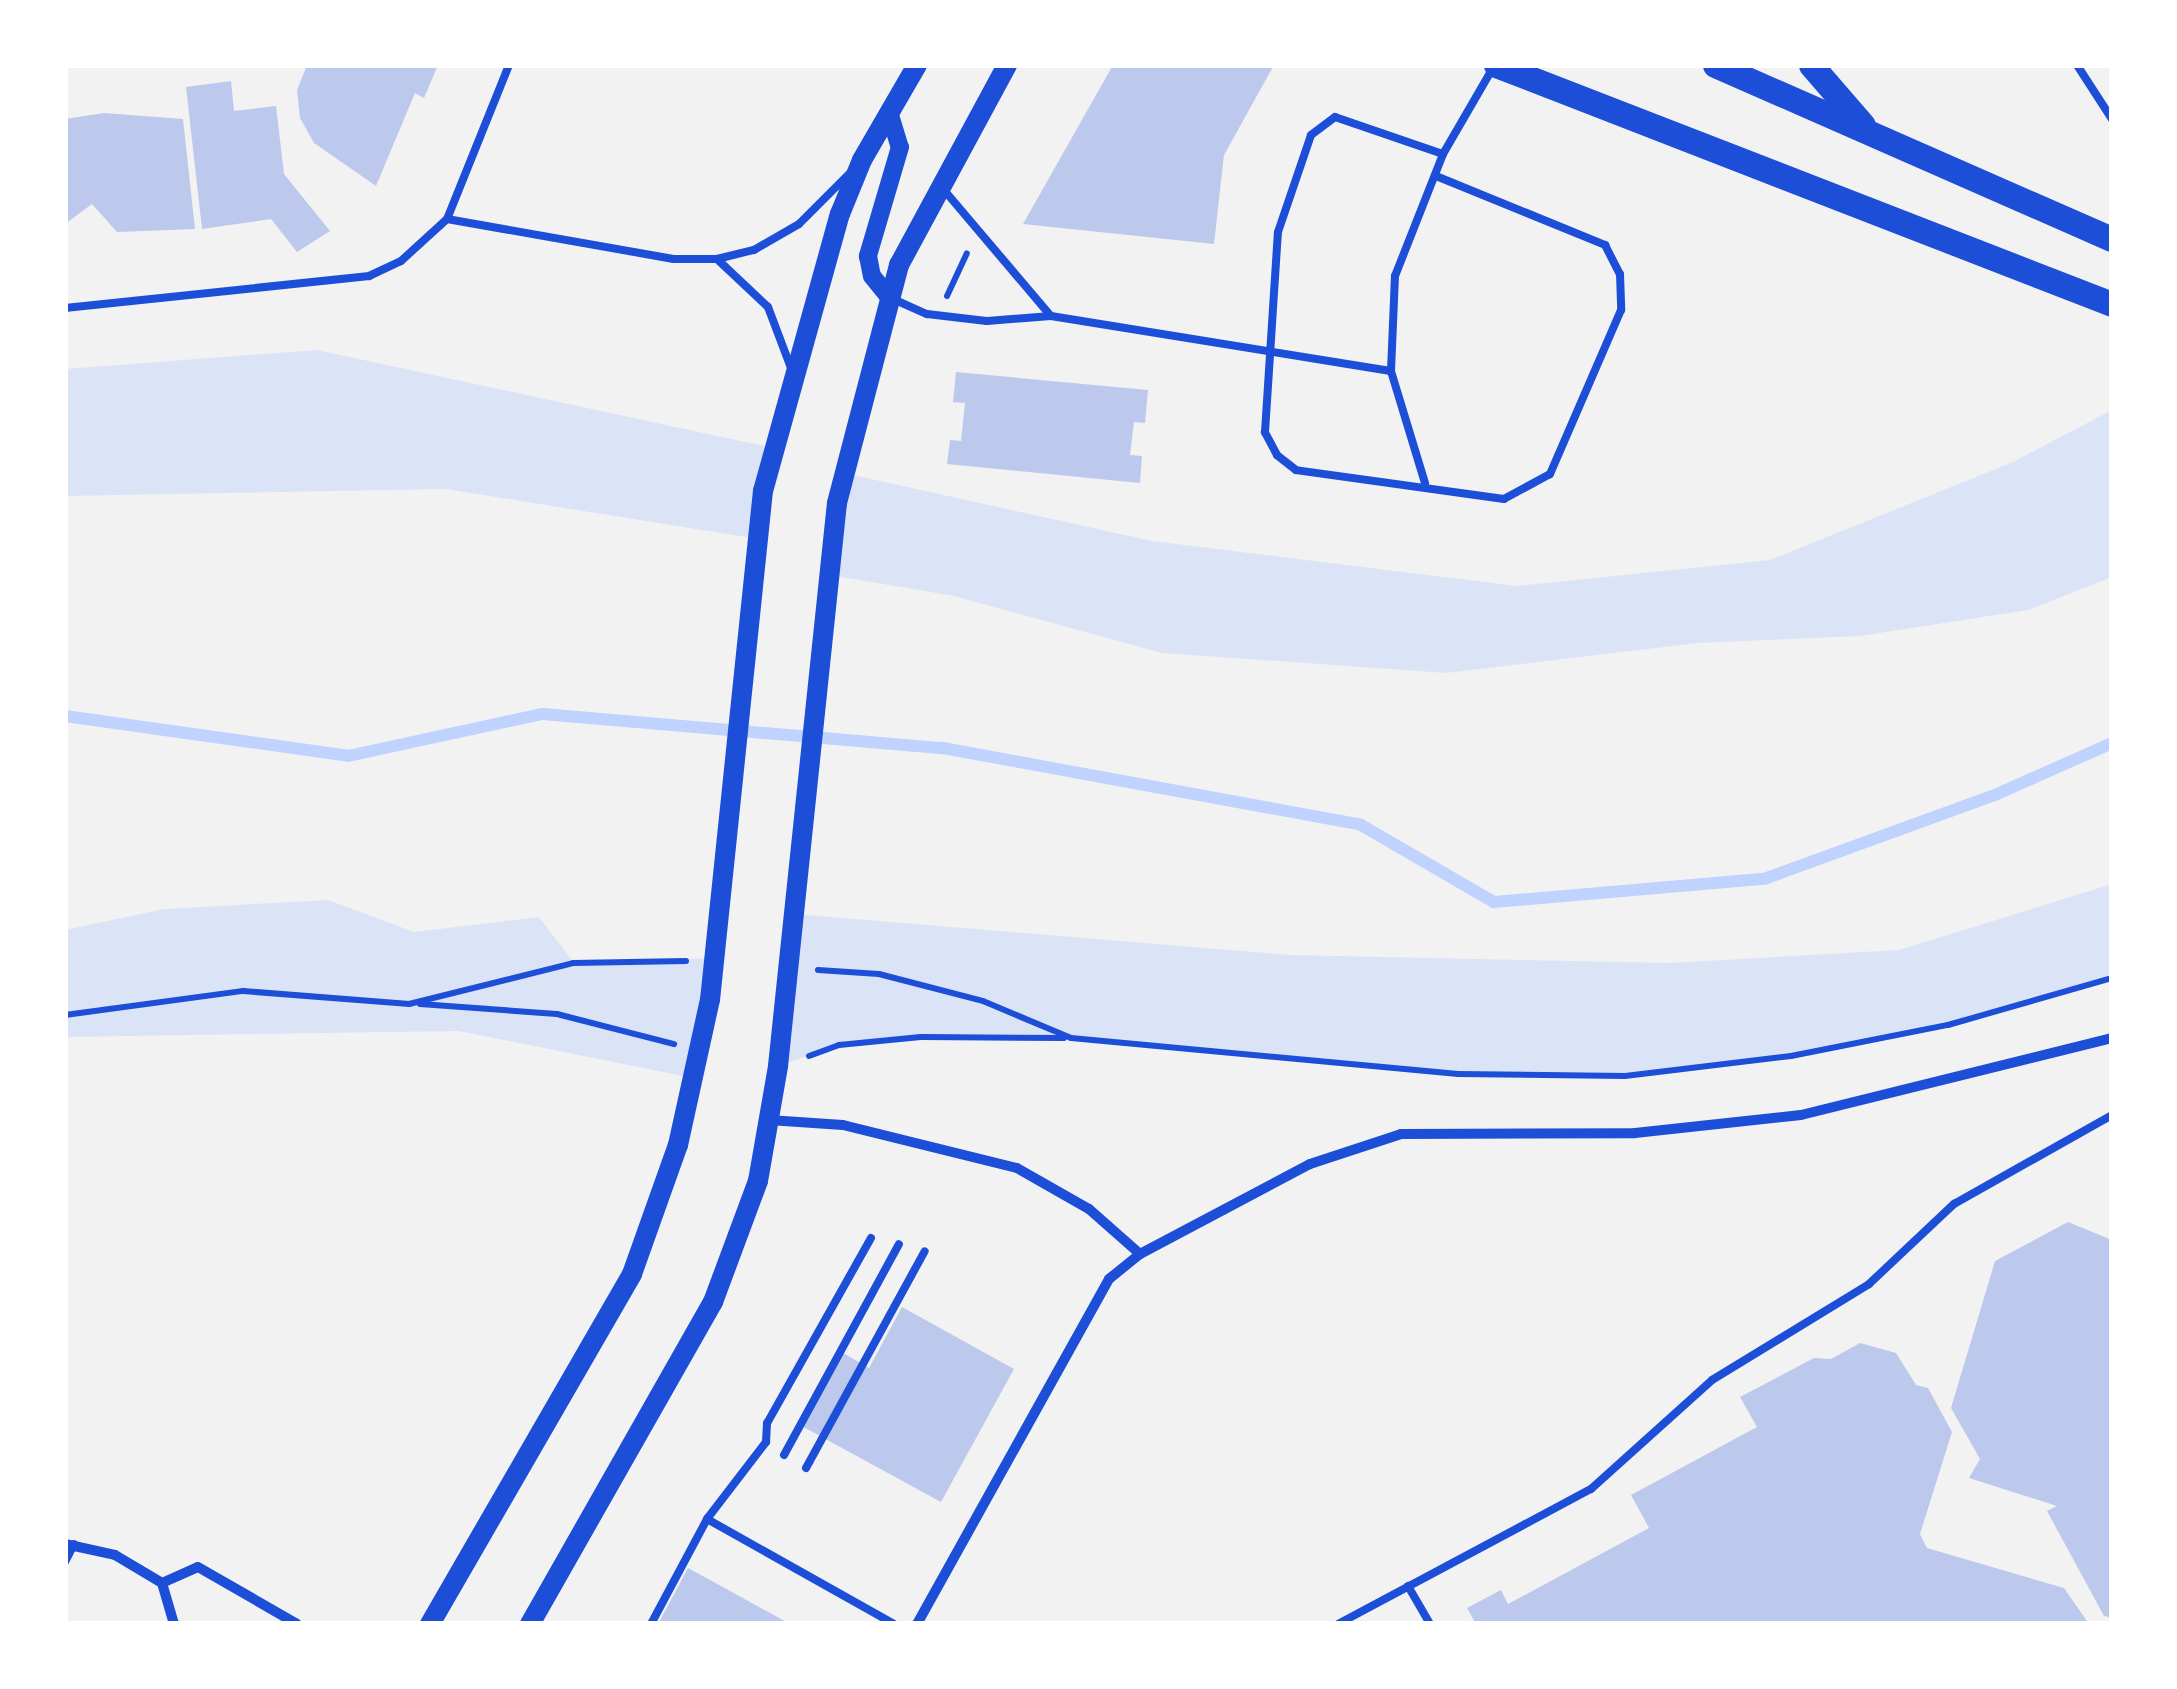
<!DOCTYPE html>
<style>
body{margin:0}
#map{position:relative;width:2177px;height:1689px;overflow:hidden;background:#f2f2f2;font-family:"Golos Text",sans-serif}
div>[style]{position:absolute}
.green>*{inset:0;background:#dbe4f7}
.stream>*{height:12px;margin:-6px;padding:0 6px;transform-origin:6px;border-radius:6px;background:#bfd3fe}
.building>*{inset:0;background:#bdc9ec}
.path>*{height:6px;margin:-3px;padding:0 3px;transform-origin:3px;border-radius:3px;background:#1d4ed8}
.service>*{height:8px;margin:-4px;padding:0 4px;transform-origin:4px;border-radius:4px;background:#1d4ed8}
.minor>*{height:10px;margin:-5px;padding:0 5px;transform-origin:5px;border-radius:5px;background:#1d4ed8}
.tertiary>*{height:18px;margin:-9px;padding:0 9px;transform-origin:9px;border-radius:9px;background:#1d4ed8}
.secondary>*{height:20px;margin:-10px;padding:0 10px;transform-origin:10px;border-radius:10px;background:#1d4ed8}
.primary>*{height:25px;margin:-12.5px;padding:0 12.5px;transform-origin:12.5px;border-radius:12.5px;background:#1d4ed8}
span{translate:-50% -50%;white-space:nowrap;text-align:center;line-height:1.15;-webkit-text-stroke:10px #fff;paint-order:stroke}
.frame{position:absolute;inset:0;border:68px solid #fff;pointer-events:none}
</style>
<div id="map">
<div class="green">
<div style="clip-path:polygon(317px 350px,773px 448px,758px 539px,446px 489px,65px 496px,65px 369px)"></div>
<div style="clip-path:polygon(2112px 410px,2112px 577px,2028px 610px,1860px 636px,1698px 643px,1446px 673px,1162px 653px,954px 596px,829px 575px,844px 473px,1152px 541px,1517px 586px,1770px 560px,2013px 462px)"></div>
<div style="clip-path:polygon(2112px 884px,2112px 978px,1948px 1025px,1791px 1056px,1625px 1076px,1458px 1074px,1071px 1038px,921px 1037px,839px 1045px,778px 1066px,794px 914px,1290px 955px,1669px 963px,1899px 950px)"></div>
<div style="clip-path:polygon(328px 900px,414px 932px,539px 917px,574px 963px,714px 958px,693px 1078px,459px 1031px,65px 1037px,65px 930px,164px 909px)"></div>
</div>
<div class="stream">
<div style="left:65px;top:716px;width:286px;rotate:8deg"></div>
<div style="left:348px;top:756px;width:199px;rotate:-12.2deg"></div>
<div style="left:543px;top:714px;width:401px;rotate:4.9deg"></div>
<div style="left:943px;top:748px;width:425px;rotate:10.4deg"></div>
<div style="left:1361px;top:825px;width:154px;rotate:30.1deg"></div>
<div style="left:1494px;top:902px;width:271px;rotate:-4.9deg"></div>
<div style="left:1764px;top:879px;width:248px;rotate:-20deg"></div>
<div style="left:1997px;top:794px;width:126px;rotate:-23.9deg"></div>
</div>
<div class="building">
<div style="clip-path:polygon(307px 65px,438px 65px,424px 98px,415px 93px,376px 186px,314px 143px,300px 118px,297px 90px)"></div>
<div style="clip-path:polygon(1113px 65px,1274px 65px,1224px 155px,1214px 244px,1023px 224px)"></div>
<div style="clip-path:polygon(231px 81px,234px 111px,276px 106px,284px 174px,330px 231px,297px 252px,271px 219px,202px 229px,186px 87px)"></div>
<div style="clip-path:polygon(104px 113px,183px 119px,195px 229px,117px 232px,92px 204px,65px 224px,65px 119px)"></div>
<div style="clip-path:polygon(956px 372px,1148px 390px,1145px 423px,1134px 422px,1130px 455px,1142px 456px,1140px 483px,947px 464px,950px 440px,961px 441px,965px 403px,953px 402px)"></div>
<div style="clip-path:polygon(2068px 1222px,2112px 1240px,2112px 1618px,2104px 1616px,2047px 1511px,2057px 1506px,1969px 1478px,1980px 1459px,1951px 1408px,1995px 1261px)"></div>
<div style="clip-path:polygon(902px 1307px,1014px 1369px,941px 1502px,798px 1424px,838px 1350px,869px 1368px)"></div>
<div style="clip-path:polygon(1860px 1343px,1896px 1353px,1916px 1385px,1928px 1388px,1952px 1432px,1920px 1534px,1927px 1548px,2064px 1588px,2089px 1624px,1476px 1624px,1467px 1608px,1501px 1590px,1508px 1604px,1649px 1528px,1631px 1495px,1757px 1427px,1740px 1397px,1814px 1358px,1831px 1359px)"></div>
<div style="clip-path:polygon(688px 1568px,721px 1586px,790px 1624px,658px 1624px)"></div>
</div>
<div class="path">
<div style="left:947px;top:296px;width:47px;rotate:-65.1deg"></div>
<div style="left:818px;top:970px;width:61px;rotate:3.8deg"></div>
<div style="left:879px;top:974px;width:107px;rotate:14.6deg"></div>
<div style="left:983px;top:1001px;width:95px;rotate:22.8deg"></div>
<div style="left:1071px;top:1038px;width:389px;rotate:5.3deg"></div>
<div style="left:1458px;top:1074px;width:167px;rotate:0.7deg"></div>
<div style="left:1625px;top:1076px;width:167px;rotate:-6.9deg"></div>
<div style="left:1791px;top:1056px;width:160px;rotate:-11.2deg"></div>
<div style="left:1948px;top:1025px;width:171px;rotate:-16deg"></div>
<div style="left:420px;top:1004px;width:137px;rotate:4.2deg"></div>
<div style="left:557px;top:1014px;width:121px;rotate:14.4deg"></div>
<div style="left:65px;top:1015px;width:180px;rotate:-7.7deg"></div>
<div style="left:243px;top:991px;width:167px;rotate:4.5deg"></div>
<div style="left:409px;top:1004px;width:169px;rotate:-14deg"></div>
<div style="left:573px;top:963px;width:113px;rotate:-1deg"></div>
<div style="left:809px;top:1056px;width:32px;rotate:-20deg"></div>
<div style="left:839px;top:1045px;width:82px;rotate:-5.6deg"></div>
<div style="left:921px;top:1037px;width:143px;rotate:0.4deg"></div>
</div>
<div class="service">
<div style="left:509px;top:65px;width:166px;rotate:111.9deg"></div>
<div style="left:447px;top:219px;width:230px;rotate:10deg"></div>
<div style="left:674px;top:259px;width:43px"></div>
<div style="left:717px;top:259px;width:38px;rotate:-14deg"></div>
<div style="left:754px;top:250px;width:52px;rotate:-30deg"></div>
<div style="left:799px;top:224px;width:71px;rotate:-45deg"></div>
<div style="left:2077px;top:65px;width:64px;rotate:57.1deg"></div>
<div style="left:1436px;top:176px;width:183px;rotate:22.2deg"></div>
<div style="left:1605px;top:245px;width:33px;rotate:63deg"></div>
<div style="left:1620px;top:274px;width:36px;rotate:88deg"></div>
<div style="left:1621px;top:310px;width:179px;rotate:113.4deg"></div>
<div style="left:1550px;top:474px;width:52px;rotate:151.5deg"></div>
<div style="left:1504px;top:499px;width:210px;rotate:-172.1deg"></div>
<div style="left:1296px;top:470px;width:24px;rotate:-142deg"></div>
<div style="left:1277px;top:455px;width:26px;rotate:-118deg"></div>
<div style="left:1265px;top:432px;width:200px;rotate:-86.3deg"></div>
<div style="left:1278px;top:232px;width:102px;rotate:-71.2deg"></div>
<div style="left:1311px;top:135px;width:30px;rotate:-37deg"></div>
<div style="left:1335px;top:117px;width:114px;rotate:18.9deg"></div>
<div style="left:944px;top:190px;width:165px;rotate:49.7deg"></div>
<div style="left:717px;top:259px;width:70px;rotate:43.3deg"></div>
<div style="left:768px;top:307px;width:65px;rotate:69.3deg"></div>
<div style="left:893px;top:299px;width:37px;rotate:24deg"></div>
<div style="left:927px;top:314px;width:60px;rotate:6.7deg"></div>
<div style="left:987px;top:321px;width:64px;rotate:-4.5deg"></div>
<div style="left:1051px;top:316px;width:344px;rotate:9.2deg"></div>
<div style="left:65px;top:308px;width:306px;rotate:-6deg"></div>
<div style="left:369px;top:276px;width:35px;rotate:-25deg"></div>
<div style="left:401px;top:261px;width:62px;rotate:-42.4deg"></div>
<div style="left:1425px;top:483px;width:117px;rotate:-106.9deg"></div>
<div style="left:1391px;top:371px;width:95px;rotate:-87.6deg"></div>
<div style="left:1395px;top:276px;width:131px;rotate:-68.5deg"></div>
<div style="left:1443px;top:154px;width:102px;rotate:-59.9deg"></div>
<div style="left:871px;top:1238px;width:212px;rotate:119.3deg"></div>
<div style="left:767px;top:1423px;width:19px;rotate:93deg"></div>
<div style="left:766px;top:1442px;width:97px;rotate:127.5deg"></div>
<div style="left:707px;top:1519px;width:214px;rotate:29.3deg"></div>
<div style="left:784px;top:1455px;width:240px;rotate:-61.4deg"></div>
<div style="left:806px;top:1468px;width:247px;rotate:-61.3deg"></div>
<div style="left:65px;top:1562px;width:20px;rotate:-63deg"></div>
<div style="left:1408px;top:1586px;width:44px;rotate:59.9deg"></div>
<div style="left:651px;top:1624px;width:119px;rotate:-61.9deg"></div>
<div style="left:1338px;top:1624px;width:287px;rotate:-28.1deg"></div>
<div style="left:1591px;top:1489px;width:163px;rotate:-42deg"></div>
<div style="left:1712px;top:1380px;width:184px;rotate:-31.4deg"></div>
<div style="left:1869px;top:1284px;width:117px;rotate:-43.3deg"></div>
<div style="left:1954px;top:1204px;width:181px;rotate:-29.4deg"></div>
</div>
<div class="minor">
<div style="left:769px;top:1120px;width:74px;rotate:3.9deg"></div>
<div style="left:843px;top:1125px;width:179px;rotate:13.9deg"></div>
<div style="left:1017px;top:1168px;width:83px;rotate:29.7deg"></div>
<div style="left:1089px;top:1209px;width:68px;rotate:41.4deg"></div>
<div style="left:65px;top:1544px;width:51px;rotate:12.4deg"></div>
<div style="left:115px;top:1555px;width:55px;rotate:30.8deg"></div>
<div style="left:162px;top:1583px;width:43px;rotate:73.7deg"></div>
<div style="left:162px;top:1583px;width:39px;rotate:-24deg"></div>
<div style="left:198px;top:1567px;width:114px;rotate:29.9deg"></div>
<div style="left:917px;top:1624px;width:395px;rotate:-60.9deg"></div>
<div style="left:1109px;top:1279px;width:40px;rotate:-39deg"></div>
<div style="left:1140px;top:1254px;width:192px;rotate:-27.9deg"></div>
<div style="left:1310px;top:1164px;width:96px;rotate:-18.2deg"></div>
<div style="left:1401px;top:1134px;width:234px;rotate:-0.2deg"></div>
<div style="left:1635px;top:1133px;width:167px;rotate:-6.2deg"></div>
<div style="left:1801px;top:1115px;width:320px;rotate:-13.9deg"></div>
</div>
<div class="tertiary">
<div style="left:889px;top:112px;width:37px;rotate:73deg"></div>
<div style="left:900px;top:147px;width:114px;rotate:106.4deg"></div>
<div style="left:868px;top:256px;width:20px;rotate:79deg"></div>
<div style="left:872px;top:276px;width:28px;rotate:51deg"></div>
</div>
<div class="secondary">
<div style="left:430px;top:1624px;width:404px;rotate:-60deg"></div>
<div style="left:632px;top:1274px;width:137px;rotate:-70.4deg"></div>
<div style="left:678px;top:1145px;width:148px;rotate:-77.6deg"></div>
<div style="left:710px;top:1000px;width:512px;rotate:-84.06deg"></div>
<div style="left:763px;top:491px;width:288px;rotate:-74.5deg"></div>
<div style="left:840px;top:214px;width:58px;rotate:-67.8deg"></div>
<div style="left:862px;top:160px;width:110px;rotate:-59.9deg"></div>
<div style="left:530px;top:1624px;width:370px;rotate:-60.4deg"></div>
<div style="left:713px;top:1302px;width:129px;rotate:-69.6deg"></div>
<div style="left:758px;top:1181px;width:117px;rotate:-80.1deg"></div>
<div style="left:778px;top:1066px;width:566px;rotate:-84.02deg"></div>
<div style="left:837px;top:503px;width:246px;rotate:-75.4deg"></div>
<div style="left:899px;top:265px;width:227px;rotate:-61.6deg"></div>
</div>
<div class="primary">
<div style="left:1496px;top:65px;width:661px;rotate:21.21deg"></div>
<div style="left:1715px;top:65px;width:433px;rotate:23.7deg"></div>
<div style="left:1811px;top:65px;width:79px;rotate:49.1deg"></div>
</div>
<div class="frame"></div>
</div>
